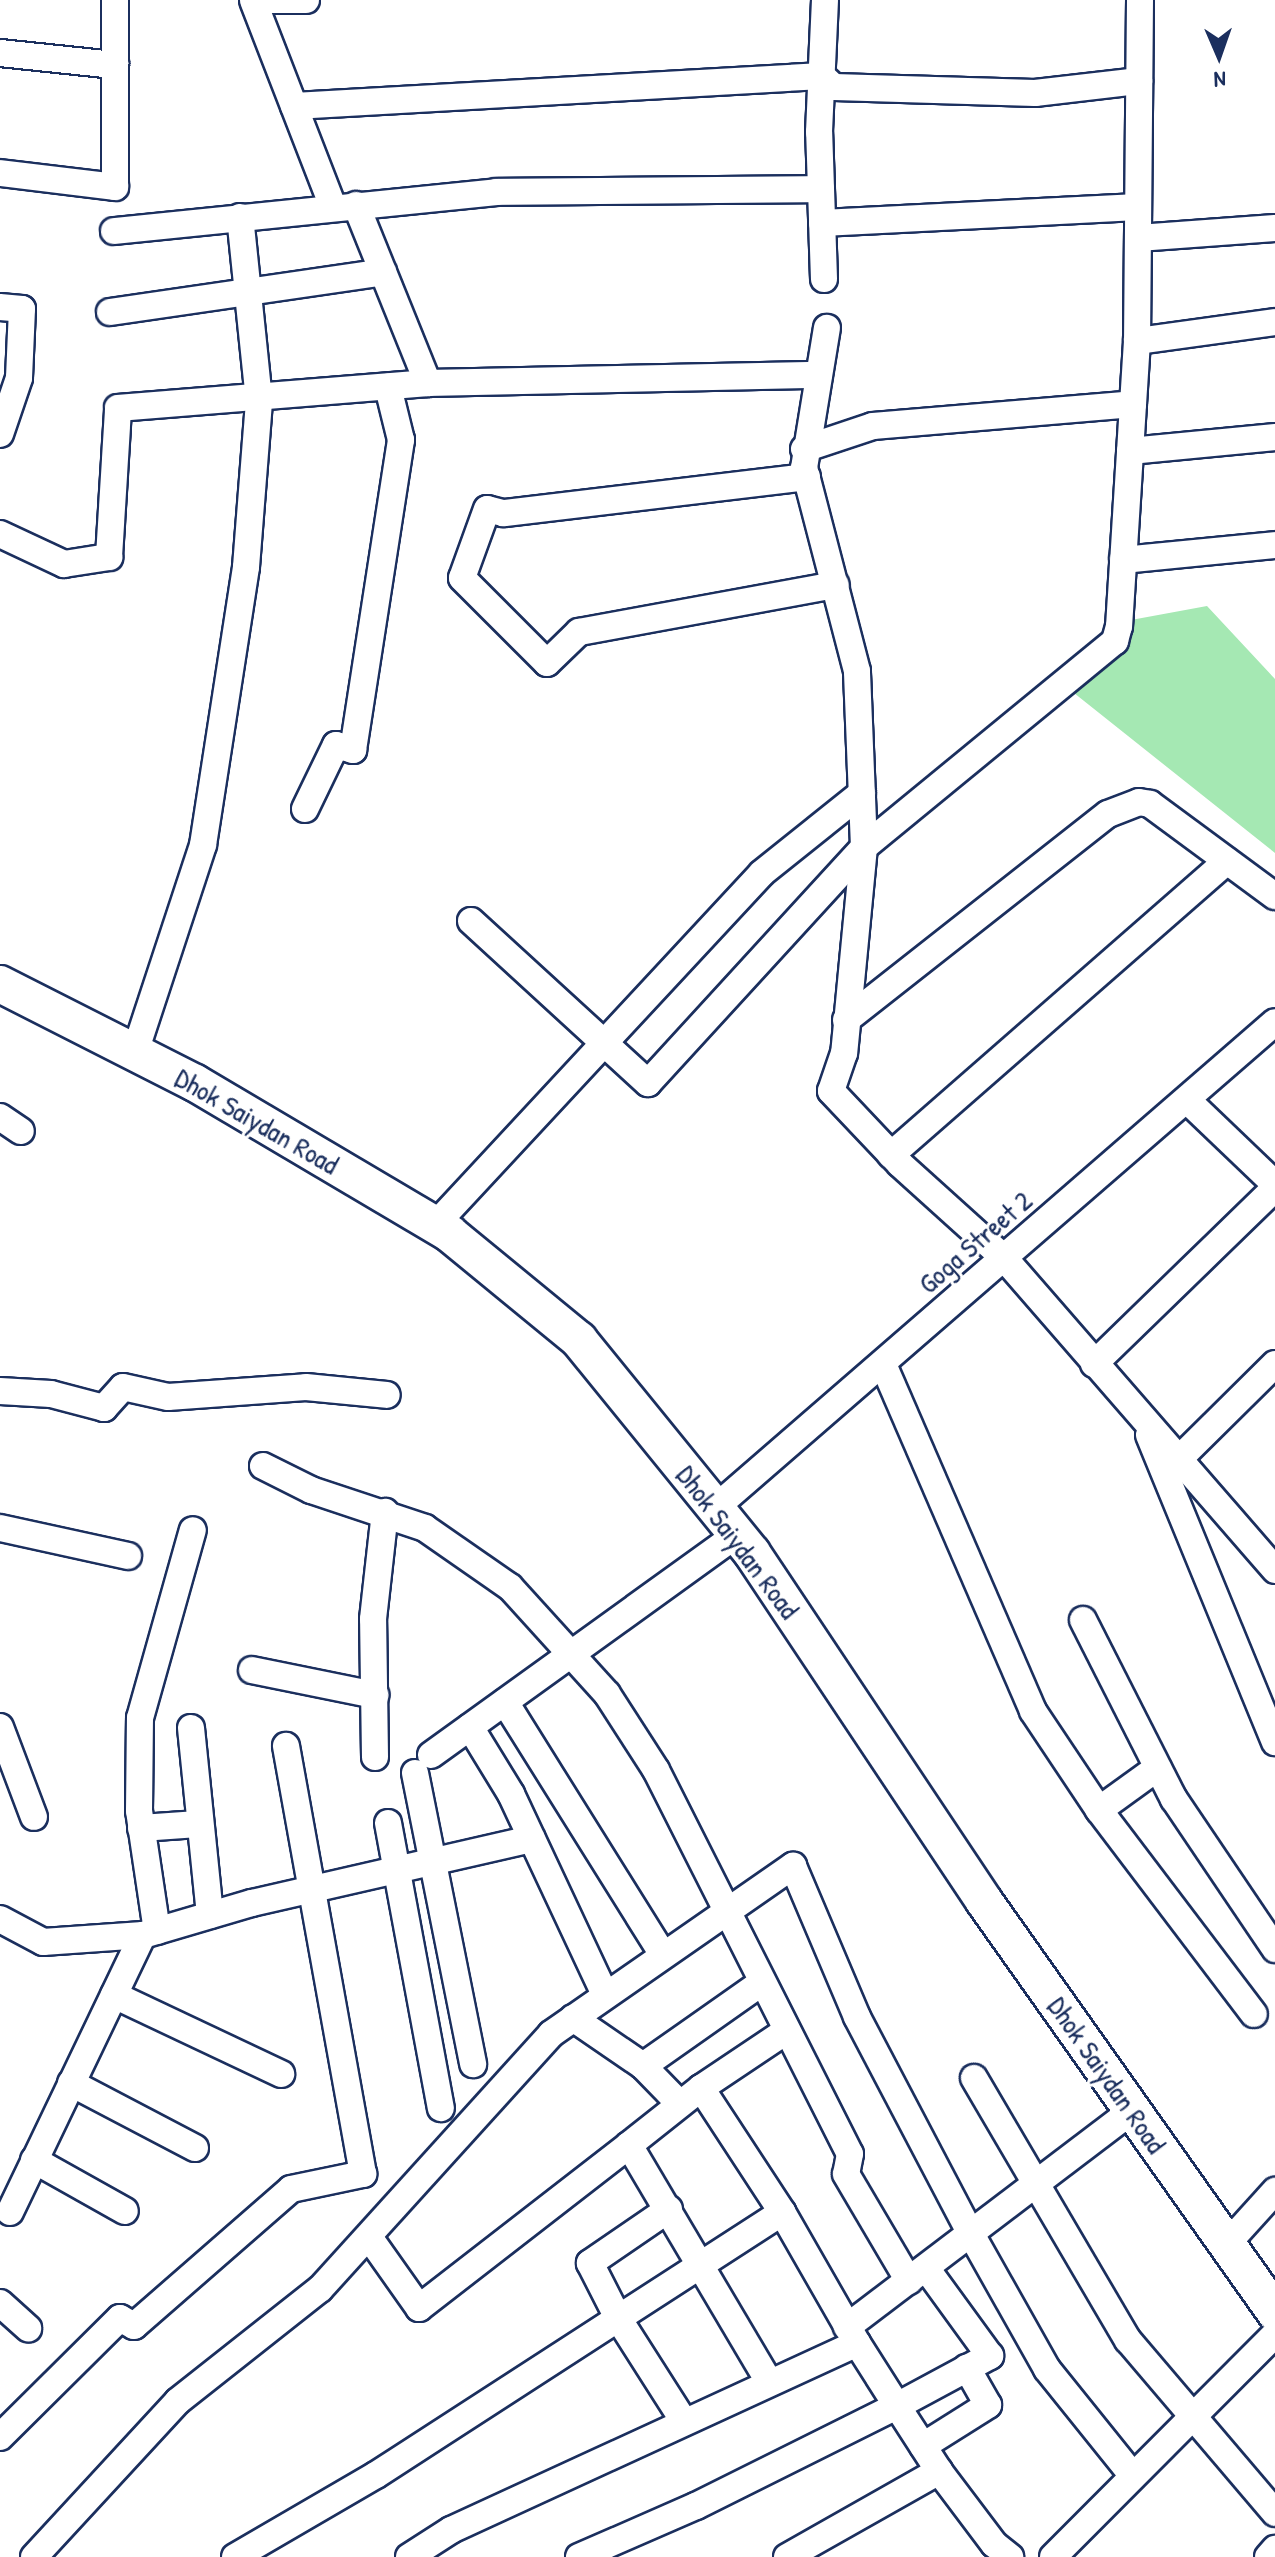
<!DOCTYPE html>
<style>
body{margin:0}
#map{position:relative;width:1275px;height:2557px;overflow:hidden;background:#fff;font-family:"Patrick Hand",sans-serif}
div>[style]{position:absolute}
.green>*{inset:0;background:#a5e8b3}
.roads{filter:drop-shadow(2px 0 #1b2f5e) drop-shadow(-2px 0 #1b2f5e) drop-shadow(0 2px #1b2f5e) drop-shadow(0 -2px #1b2f5e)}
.minor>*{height:26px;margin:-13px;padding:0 13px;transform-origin:13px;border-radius:13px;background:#fff}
.secondary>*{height:36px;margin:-18px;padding:0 18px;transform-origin:18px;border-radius:18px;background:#fff}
span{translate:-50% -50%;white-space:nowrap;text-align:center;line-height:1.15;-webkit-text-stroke:6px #fff;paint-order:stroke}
.street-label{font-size:28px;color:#1b2f5e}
.north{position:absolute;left:1179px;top:16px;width:80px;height:80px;-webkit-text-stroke:6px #fff;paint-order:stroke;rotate:178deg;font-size:22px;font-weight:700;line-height:32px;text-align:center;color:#1b2f5e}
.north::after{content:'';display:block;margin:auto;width:28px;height:36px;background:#1b2f5e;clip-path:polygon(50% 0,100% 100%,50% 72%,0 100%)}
</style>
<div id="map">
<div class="green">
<div style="clip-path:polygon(1207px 606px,1275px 679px,1275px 853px,1074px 693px,1120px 646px,1131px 620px)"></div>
</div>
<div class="roads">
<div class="minor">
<div style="left:253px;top:0;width:53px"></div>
<div style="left:1140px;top:0;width:341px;rotate:90.5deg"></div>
<div style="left:1137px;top:341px;width:286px;rotate:93.6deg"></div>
<div style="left:1119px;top:626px;width:16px;rotate:105deg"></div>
<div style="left:1115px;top:641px;width:325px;rotate:140.6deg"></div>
<div style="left:864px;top:847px;width:207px;rotate:95.5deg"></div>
<div style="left:844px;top:1053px;width:40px;rotate:108.9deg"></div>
<div style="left:831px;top:1091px;width:100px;rotate:46.6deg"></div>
<div style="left:900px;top:1164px;width:142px;rotate:42.1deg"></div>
<div style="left:1005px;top:1259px;width:412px;rotate:49deg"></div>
<div style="left:254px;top:3px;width:219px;rotate:68.8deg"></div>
<div style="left:0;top:53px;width:116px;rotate:6deg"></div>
<div style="left:294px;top:106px;width:529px;rotate:-3.25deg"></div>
<div style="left:822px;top:76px;width:16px;rotate:43deg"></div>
<div style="left:834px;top:87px;width:201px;rotate:1.7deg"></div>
<div style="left:1035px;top:93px;width:105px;rotate:-6.6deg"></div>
<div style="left:0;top:173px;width:116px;rotate:6.9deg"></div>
<div style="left:115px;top:187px;width:187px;rotate:-90deg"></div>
<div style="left:356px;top:205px;width:192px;rotate:68deg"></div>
<div style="left:822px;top:223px;width:316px;rotate:-2.9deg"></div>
<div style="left:114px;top:231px;width:384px;rotate:-5.8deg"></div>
<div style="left:496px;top:192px;width:325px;rotate:-0.5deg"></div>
<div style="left:1138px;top:238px;width:137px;rotate:-4.2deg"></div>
<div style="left:824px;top:279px;width:147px;rotate:-91.9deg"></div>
<div style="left:819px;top:132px;width:132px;rotate:-87.4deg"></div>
<div style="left:0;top:307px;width:22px;rotate:5deg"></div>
<div style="left:22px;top:309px;width:69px;rotate:92.5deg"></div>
<div style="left:19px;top:378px;width:59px;rotate:108.7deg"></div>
<div style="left:110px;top:312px;width:276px;rotate:-8.3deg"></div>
<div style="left:1137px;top:341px;width:139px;rotate:-7.8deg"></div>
<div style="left:804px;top:449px;width:73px;rotate:-18.4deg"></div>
<div style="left:873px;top:426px;width:261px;rotate:-4.8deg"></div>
<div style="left:1130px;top:451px;width:146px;rotate:-5.5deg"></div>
<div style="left:807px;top:477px;width:306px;rotate:173.2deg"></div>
<div style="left:503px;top:513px;width:16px;rotate:-166deg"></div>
<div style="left:487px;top:509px;width:73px;rotate:109.9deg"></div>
<div style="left:462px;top:578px;width:120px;rotate:45deg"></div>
<div style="left:547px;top:663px;width:45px;rotate:-44.1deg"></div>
<div style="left:579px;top:632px;width:261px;rotate:-10.4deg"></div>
<div style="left:0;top:534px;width:71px;rotate:25.1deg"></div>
<div style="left:64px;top:564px;width:46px;rotate:-8.8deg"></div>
<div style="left:109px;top:557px;width:149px;rotate:-86.5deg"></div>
<div style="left:118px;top:408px;width:311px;rotate:-4.6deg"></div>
<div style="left:428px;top:383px;width:391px;rotate:-1.2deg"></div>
<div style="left:1123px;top:560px;width:153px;rotate:-5.6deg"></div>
<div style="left:305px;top:809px;width:71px;rotate:-64.2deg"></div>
<div style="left:336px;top:745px;width:18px;rotate:16deg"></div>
<div style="left:353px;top:750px;width:314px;rotate:-81.2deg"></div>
<div style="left:401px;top:440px;width:55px;rotate:-103.8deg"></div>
<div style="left:471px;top:921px;width:240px;rotate:42.5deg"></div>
<div style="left:648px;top:1083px;width:320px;rotate:-47.5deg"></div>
<div style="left:864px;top:847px;width:176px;rotate:-92.3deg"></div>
<div style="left:857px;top:671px;width:210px;rotate:-104.6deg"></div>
<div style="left:804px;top:468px;width:142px;rotate:-80.7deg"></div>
<div style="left:846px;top:1020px;width:333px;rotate:-38.2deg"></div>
<div style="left:1108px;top:814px;width:33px;rotate:-21deg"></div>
<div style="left:1139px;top:802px;width:11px;rotate:10deg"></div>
<div style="left:1150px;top:804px;width:155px;rotate:36.4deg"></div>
<div style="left:135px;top:1052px;width:218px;rotate:-71.8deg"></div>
<div style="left:203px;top:845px;width:281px;rotate:-81.2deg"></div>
<div style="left:246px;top:567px;width:168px;rotate:-85.5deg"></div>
<div style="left:259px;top:400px;width:184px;rotate:-95.9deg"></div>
<div style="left:1187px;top:1100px;width:122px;rotate:43.7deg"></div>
<div style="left:0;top:1117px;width:25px;rotate:34deg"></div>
<div style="left:891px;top:1155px;width:446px;rotate:-41.2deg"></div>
<div style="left:435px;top:1225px;width:480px;rotate:-47.1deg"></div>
<div style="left:762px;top:873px;width:128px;rotate:-38.7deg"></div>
<div style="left:883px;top:1364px;width:378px;rotate:66.6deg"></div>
<div style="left:1033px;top:1711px;width:119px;rotate:56.3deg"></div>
<div style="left:1099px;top:1810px;width:256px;rotate:52.8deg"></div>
<div style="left:1094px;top:1364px;width:252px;rotate:-44.2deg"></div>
<div style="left:0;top:1391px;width:51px;rotate:3.4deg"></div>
<div style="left:51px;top:1394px;width:55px;rotate:14.8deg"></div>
<div style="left:104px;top:1408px;width:28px;rotate:-48deg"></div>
<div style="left:123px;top:1387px;width:46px;rotate:12.5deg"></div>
<div style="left:168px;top:1397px;width:138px;rotate:-4.1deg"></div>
<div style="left:306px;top:1387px;width:81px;rotate:5.6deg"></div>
<div style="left:1149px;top:1435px;width:332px;rotate:67.7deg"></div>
<div style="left:1179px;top:1459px;width:135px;rotate:-44.7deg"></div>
<div style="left:263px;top:1466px;width:54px;rotate:26.6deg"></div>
<div style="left:311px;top:1490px;width:120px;rotate:18.4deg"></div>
<div style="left:425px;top:1528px;width:103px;rotate:34.8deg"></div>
<div style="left:510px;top:1587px;width:144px;rotate:47.8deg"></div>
<div style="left:607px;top:1694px;width:90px;rotate:57.2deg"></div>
<div style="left:656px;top:1770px;width:430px;rotate:63.2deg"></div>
<div style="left:850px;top:2154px;width:20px;rotate:101deg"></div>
<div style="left:846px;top:2174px;width:124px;rotate:59.5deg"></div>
<div style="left:715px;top:1508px;width:741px;rotate:-40.95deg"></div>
<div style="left:0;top:1528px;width:131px;rotate:12.3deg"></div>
<div style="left:1083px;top:1620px;width:201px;rotate:63.1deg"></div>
<div style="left:1174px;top:1799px;width:181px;rotate:56deg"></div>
<div style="left:252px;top:1670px;width:126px;rotate:11.5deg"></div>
<div style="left:505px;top:1702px;width:298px;rotate:58deg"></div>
<div style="left:0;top:1727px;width:96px;rotate:69.3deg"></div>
<div style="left:470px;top:1727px;width:79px;rotate:58.5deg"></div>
<div style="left:511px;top:1794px;width:222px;rotate:64.9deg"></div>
<div style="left:191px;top:1728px;width:188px;rotate:84.2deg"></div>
<div style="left:431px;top:1755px;width:377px;rotate:-35.8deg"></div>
<div style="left:375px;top:1757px;width:138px;rotate:-90.8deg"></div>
<div style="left:373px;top:1619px;width:108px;rotate:-83.6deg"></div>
<div style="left:415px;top:1773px;width:297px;rotate:78.7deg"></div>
<div style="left:1099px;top:1810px;width:72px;rotate:-35.9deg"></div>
<div style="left:388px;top:1823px;width:290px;rotate:79.5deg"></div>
<div style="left:141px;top:1828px;width:57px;rotate:-4deg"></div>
<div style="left:0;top:1919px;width:49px;rotate:28.1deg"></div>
<div style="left:43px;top:1942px;width:100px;rotate:-4deg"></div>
<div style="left:143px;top:1935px;width:114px;rotate:-16.4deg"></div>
<div style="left:252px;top:1903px;width:287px;rotate:-12.9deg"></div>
<div style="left:157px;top:1931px;width:121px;rotate:-98.5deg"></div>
<div style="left:139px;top:1811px;width:93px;rotate:-89.4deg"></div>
<div style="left:140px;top:1718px;width:195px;rotate:-74.3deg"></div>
<div style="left:114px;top:1995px;width:185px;rotate:25.3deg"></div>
<div style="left:573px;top:2018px;width:85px;rotate:34.4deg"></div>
<div style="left:643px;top:2066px;width:144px;rotate:-35.1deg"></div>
<div style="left:643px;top:2066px;width:53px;rotate:45.8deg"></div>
<div style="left:974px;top:2078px;width:304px;rotate:59.6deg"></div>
<div style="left:1128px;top:2340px;width:227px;rotate:49.6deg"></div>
<div style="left:71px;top:2083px;width:140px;rotate:27.7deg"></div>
<div style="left:701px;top:2088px;width:102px;rotate:-33.8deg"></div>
<div style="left:629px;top:2145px;width:92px;rotate:-38.4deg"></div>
<div style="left:701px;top:2088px;width:148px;rotate:56.8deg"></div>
<div style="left:34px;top:2160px;width:104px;rotate:29.3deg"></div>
<div style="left:669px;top:2209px;width:96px;rotate:145.6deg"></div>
<div style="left:590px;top:2263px;width:62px;rotate:63deg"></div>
<div style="left:618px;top:2318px;width:121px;rotate:57.5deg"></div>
<div style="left:10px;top:2212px;width:307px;rotate:-64.4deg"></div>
<div style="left:369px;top:2237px;width:87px;rotate:54.8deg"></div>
<div style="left:419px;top:2308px;width:266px;rotate:-37.8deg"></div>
<div style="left:629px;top:2145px;width:275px;rotate:59.4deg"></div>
<div style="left:1227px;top:2244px;width:72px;rotate:-47.8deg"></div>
<div style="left:0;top:2303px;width:38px;rotate:42deg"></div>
<div style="left:847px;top:2327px;width:358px;rotate:-37.2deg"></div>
<div style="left:0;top:2437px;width:169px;rotate:-44.8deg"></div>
<div style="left:120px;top:2318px;width:16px;rotate:30deg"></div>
<div style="left:134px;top:2326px;width:208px;rotate:-41.1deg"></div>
<div style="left:291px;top:2189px;width:74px;rotate:-11.8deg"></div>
<div style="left:363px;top:2174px;width:435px;rotate:-100.2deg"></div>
<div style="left:923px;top:2446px;width:77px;rotate:-32.2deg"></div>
<div style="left:988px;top:2405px;width:43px;rotate:-119.6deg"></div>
<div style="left:34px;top:2557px;width:212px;rotate:-47.3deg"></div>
<div style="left:178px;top:2401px;width:181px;rotate:-38.3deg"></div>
<div style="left:320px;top:2289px;width:344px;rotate:-47.8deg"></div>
<div style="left:551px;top:2034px;width:295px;rotate:-34.8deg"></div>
<div style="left:793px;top:1866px;width:164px;rotate:67deg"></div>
<div style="left:857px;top:2017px;width:245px;rotate:62.3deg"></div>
<div style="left:971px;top:2234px;width:155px;rotate:60.6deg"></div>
<div style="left:1047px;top:2369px;width:137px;rotate:51.2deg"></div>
<div style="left:235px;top:2557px;width:163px;rotate:-30.2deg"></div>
<div style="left:376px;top:2475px;width:484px;rotate:-32.9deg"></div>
<div style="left:782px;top:2212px;width:151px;rotate:60.2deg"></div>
<div style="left:409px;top:2557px;width:50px;rotate:-32.7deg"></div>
<div style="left:451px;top:2530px;width:447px;rotate:-24.7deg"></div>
<div style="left:857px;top:2343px;width:75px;rotate:57.6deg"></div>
<div style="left:897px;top:2406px;width:106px;rotate:-28.3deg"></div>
<div style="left:990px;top:2356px;width:109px;rotate:-126deg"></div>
<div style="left:579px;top:2557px;width:128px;rotate:-23.6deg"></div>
<div style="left:696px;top:2506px;width:225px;rotate:-26.5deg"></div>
<div style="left:897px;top:2406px;width:77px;rotate:57.1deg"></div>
<div style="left:787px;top:2557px;width:175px;rotate:-29.5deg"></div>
<div style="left:939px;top:2471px;width:91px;rotate:53deg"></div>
<div style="left:994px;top:2544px;width:21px;rotate:39deg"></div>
<div style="left:1053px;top:2557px;width:315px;rotate:-45.1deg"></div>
<div style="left:1268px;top:2557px;width:11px;rotate:-49deg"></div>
</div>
<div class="secondary">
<div style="left:0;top:984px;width:219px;rotate:26.9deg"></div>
<div style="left:195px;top:1083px;width:296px;rotate:30.6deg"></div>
<div style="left:450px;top:1234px;width:167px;rotate:39.4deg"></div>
<div style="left:579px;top:1340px;width:274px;rotate:50.9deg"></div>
<div style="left:752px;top:1553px;width:418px;rotate:56.3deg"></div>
<div style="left:984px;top:1901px;width:504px;rotate:54.7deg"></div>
</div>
</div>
<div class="street-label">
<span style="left:257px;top:1121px;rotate:30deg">Dhok Saiydan Road</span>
<span style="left:975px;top:1242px;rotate:-41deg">Goga Street 2</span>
<span style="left:738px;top:1542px;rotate:53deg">Dhok Saiydan Road</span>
<span style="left:1107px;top:2075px;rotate:55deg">Dhok Saiydan Road</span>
</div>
<div class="north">N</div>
</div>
